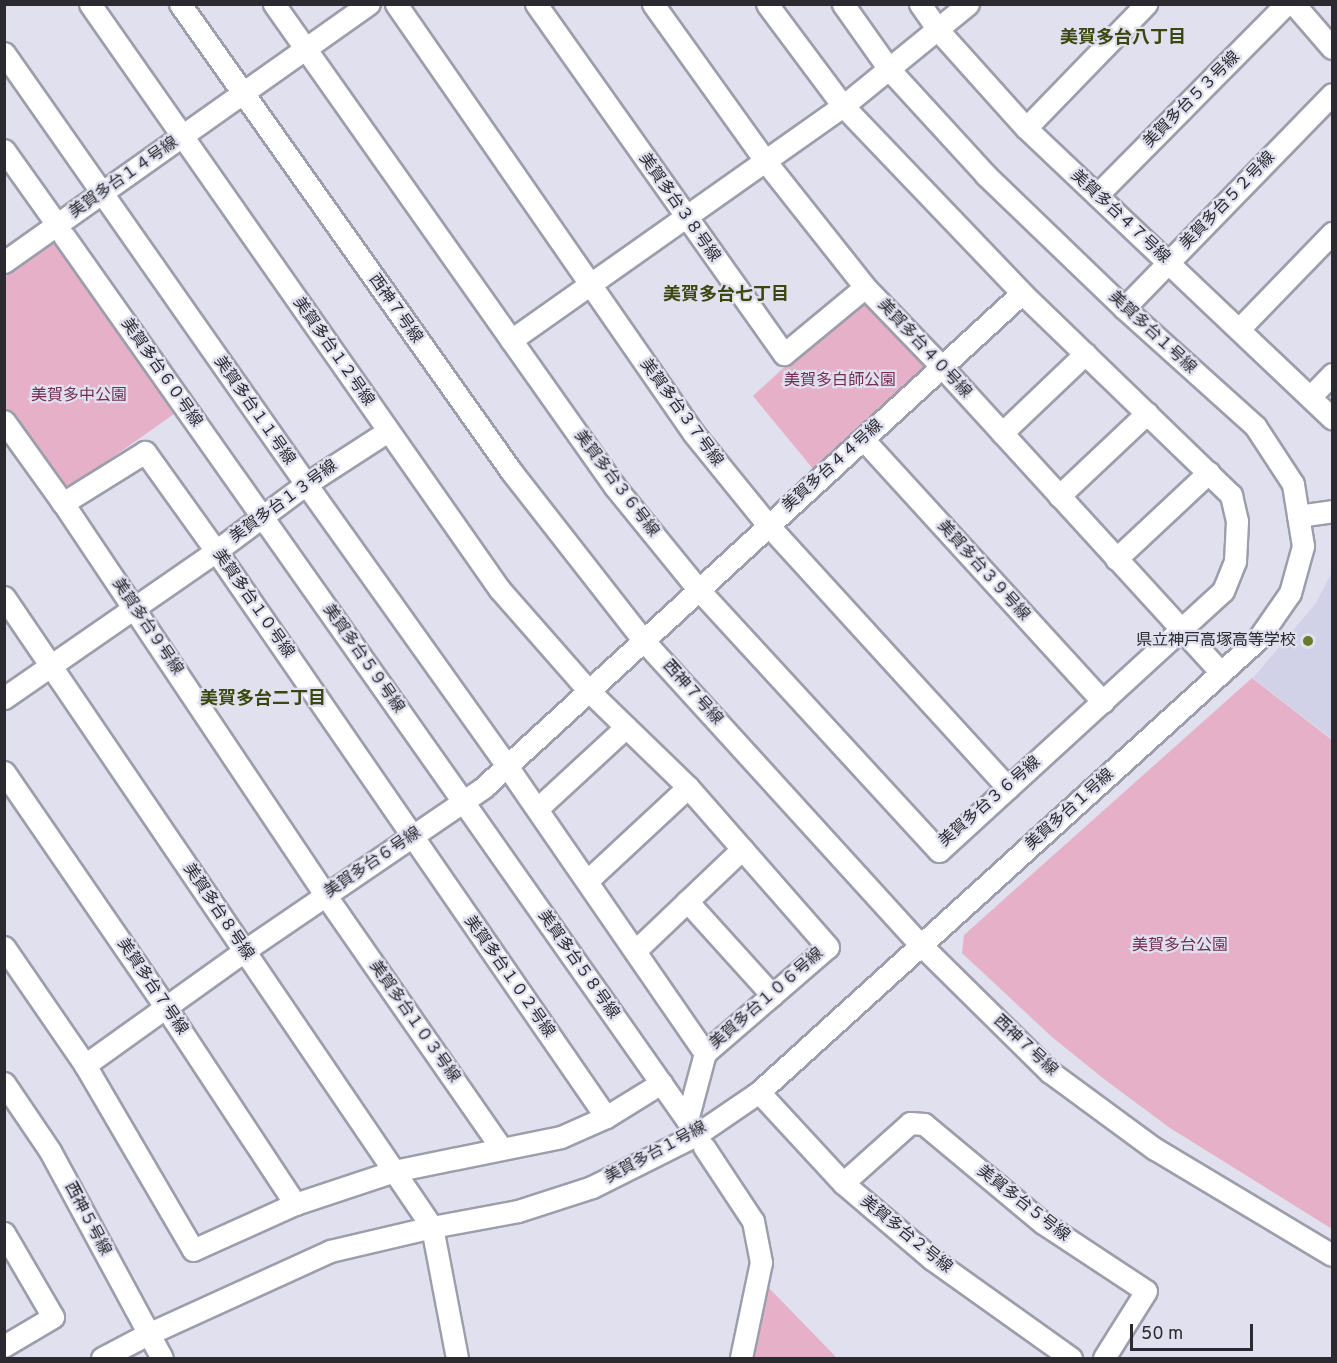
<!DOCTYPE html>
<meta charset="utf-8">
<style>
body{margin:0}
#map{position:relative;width:1337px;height:1363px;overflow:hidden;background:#e0e0ef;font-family:Overpass,"Noto Sans JP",sans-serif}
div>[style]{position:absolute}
.built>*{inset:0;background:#d1d2e7}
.green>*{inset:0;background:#e5b0c8}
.roads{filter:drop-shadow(2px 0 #9d9eab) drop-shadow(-2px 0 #9d9eab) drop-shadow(0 2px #9d9eab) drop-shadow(0 -2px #9d9eab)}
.minor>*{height:21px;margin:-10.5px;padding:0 10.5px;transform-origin:10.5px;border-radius:10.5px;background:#fff}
.dots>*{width:16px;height:16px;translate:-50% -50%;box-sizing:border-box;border:3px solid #e0e0ef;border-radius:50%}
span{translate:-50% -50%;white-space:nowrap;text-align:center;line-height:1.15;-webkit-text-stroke:4.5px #e0e0ef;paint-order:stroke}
.street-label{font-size:16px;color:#2a2a30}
.park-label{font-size:16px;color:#742e54}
.poi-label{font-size:16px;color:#2a2a30}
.right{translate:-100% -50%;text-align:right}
.neighbourhood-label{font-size:18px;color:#3a470f;font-weight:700}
.frame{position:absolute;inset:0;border:6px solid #2a2a30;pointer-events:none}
.scale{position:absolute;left:1130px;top:1324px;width:123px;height:27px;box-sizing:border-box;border:3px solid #2a2a30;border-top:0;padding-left:8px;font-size:18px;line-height:21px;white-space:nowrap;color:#2a2a30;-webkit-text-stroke:4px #e0e0ef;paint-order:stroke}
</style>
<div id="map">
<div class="built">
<div style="clip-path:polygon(1332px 572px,1332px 739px,1253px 678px,1316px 603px)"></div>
</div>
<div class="green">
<div style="clip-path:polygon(57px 241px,174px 414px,62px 493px,5px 411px,4px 277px)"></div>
<div style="clip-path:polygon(855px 302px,867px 302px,923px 363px,923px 371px,814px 470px,753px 396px)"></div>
<div style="clip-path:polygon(1252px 678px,1332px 740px,1332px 1229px,1170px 1128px,1104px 1079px,1052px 1037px,962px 953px,964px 935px)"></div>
<div style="clip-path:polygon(767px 1286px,837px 1358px,752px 1358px)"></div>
</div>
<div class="roads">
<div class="minor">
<div style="left:180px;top:4px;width:572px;rotate:54.67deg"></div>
<div style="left:511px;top:471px;width:214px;rotate:52deg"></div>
<div style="left:643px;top:640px;width:413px;rotate:47.7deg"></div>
<div style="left:921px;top:945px;width:181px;rotate:44.6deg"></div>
<div style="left:1050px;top:1072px;width:130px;rotate:36.3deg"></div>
<div style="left:1155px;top:1149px;width:206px;rotate:30.9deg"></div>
<div style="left:274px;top:4px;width:591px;rotate:54.78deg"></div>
<div style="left:615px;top:487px;width:132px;rotate:50.9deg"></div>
<div style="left:698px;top:589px;width:356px;rotate:47.4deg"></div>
<div style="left:939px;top:851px;width:385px;rotate:-42.5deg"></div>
<div style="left:1223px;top:591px;width:32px;rotate:-68deg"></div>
<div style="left:1235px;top:561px;width:40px;rotate:-87.1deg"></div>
<div style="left:1237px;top:521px;width:27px;rotate:-103deg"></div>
<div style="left:1231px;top:495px;width:291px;rotate:-136deg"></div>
<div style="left:1022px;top:293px;width:259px;rotate:-133.7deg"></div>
<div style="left:843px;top:106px;width:127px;rotate:-126.7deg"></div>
<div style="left:396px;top:4px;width:523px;rotate:55.28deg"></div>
<div style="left:694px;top:434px;width:117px;rotate:50.9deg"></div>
<div style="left:768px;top:525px;width:356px;rotate:47.6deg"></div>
<div style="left:536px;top:4px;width:429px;rotate:54.7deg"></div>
<div style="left:784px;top:354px;width:105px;rotate:-39.6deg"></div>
<div style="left:653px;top:4px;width:194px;rotate:54.4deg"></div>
<div style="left:766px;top:162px;width:159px;rotate:51.6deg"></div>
<div style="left:865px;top:287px;width:111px;rotate:46.1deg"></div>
<div style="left:942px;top:367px;width:414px;rotate:47.6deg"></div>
<div style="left:920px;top:4px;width:32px;rotate:55deg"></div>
<div style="left:938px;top:30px;width:132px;rotate:48.1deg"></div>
<div style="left:1026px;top:128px;width:422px;rotate:43.5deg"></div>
<div style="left:1294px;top:4px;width:58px;rotate:49.2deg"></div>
<div style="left:4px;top:53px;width:526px;rotate:54.98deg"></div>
<div style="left:306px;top:484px;width:346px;rotate:54.5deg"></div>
<div style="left:507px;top:766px;width:349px;rotate:55.4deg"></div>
<div style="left:705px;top:1053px;width:162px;rotate:-40.8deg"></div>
<div style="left:828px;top:947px;width:213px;rotate:-131.2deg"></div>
<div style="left:688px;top:787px;width:139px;rotate:-135.9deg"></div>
<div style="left:588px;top:690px;width:133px;rotate:-131.3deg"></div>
<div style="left:500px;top:590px;width:715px;rotate:-124.98deg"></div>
<div style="left:1026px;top:128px;width:173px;rotate:-45.9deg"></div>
<div style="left:4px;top:150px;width:85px;rotate:54.6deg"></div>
<div style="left:1097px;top:195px;width:269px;rotate:-45.3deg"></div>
<div style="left:64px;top:236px;width:337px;rotate:54.8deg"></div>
<div style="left:4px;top:262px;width:447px;rotate:-35.3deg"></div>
<div style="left:1124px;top:308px;width:298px;rotate:-45.8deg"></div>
<div style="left:1239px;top:329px;width:134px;rotate:-45.9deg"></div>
<div style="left:511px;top:340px;width:406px;rotate:-35.2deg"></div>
<div style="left:843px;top:106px;width:161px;rotate:-39.2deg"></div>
<div style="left:1310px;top:397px;width:32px;rotate:-46deg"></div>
<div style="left:4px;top:421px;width:101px;rotate:54.3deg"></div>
<div style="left:63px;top:503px;width:473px;rotate:56.2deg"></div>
<div style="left:326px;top:896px;width:307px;rotate:55.2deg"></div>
<div style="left:1002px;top:433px;width:115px;rotate:-43.6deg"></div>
<div style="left:863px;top:439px;width:356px;rotate:47.6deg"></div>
<div style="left:1059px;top:496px;width:121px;rotate:-43.3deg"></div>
<div style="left:1298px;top:516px;width:34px;rotate:-8deg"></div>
<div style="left:268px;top:525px;width:329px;rotate:54.8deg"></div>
<div style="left:1116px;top:559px;width:127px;rotate:-43.1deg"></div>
<div style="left:4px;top:597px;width:762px;rotate:55.81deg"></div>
<div style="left:432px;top:1227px;width:133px;rotate:79.2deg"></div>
<div style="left:4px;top:698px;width:258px;rotate:-34.7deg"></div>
<div style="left:216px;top:551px;width:112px;rotate:-36.7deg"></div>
<div style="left:306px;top:484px;width:98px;rotate:-32.9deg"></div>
<div style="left:4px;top:772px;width:286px;rotate:55.5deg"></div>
<div style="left:166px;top:1008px;width:235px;rotate:56.6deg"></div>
<div style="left:537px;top:809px;width:121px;rotate:-42.7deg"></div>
<div style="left:469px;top:810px;width:379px;rotate:54.9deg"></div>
<div style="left:587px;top:881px;width:138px;rotate:-42.9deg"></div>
<div style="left:687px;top:901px;width:127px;rotate:47.9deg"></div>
<div style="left:4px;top:947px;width:143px;rotate:55.5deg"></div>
<div style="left:85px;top:1065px;width:214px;rotate:59.7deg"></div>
<div style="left:193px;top:1250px;width:112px;rotate:-24.3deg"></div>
<div style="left:295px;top:1204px;width:104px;rotate:-18.4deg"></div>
<div style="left:394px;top:1171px;width:170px;rotate:-11.5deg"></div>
<div style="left:561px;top:1137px;width:49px;rotate:-24deg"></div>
<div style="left:606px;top:1117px;width:687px;rotate:-124.57deg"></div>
<div style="left:216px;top:551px;width:122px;rotate:-125.6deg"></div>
<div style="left:145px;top:452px;width:97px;rotate:148.1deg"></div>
<div style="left:635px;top:951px;width:148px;rotate:-43.6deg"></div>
<div style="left:85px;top:1065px;width:196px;rotate:-35.6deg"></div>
<div style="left:244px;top:951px;width:291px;rotate:-34.3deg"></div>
<div style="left:484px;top:787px;width:730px;rotate:-42.56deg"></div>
<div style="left:4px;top:1083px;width:82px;rotate:55.9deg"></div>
<div style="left:50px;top:1151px;width:235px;rotate:61.6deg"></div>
<div style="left:759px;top:1092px;width:124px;rotate:47.3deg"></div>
<div style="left:843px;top:1183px;width:117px;rotate:40.5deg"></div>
<div style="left:932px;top:1259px;width:171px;rotate:35.5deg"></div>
<div style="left:606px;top:1117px;width:65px;rotate:-31.7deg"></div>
<div style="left:687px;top:1120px;width:69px;rotate:-75deg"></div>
<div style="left:704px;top:1147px;width:89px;rotate:56.5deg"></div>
<div style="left:753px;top:1221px;width:42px;rotate:79deg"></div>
<div style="left:761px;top:1262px;width:98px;rotate:101.8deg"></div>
<div style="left:843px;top:1183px;width:90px;rotate:-41.8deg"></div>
<div style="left:910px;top:1123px;width:14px;rotate:4deg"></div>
<div style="left:924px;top:1124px;width:155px;rotate:39.8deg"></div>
<div style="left:1043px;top:1223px;width:123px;rotate:33.4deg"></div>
<div style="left:1146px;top:1291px;width:79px;rotate:122.1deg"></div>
<div style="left:4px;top:1233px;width:97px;rotate:59.7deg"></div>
<div style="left:53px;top:1317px;width:57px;rotate:149.4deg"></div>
<div style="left:102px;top:1358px;width:52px;rotate:-27.6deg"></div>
<div style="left:148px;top:1334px;width:200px;rotate:-24.5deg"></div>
<div style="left:330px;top:1251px;width:105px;rotate:-13.2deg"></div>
<div style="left:432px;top:1227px;width:87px;rotate:-10.5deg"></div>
<div style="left:518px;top:1211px;width:78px;rotate:-18deg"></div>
<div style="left:592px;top:1187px;width:116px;rotate:-26.6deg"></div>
<div style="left:696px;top:1135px;width:76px;rotate:-34.3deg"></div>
<div style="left:759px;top:1092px;width:674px;rotate:-42.23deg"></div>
<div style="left:1258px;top:639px;width:56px;rotate:-55.2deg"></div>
<div style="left:1290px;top:593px;width:49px;rotate:-74.5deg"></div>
<div style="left:1303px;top:546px;width:63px;rotate:-99.2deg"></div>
<div style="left:1293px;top:484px;width:69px;rotate:-123.2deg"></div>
<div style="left:1255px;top:426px;width:176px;rotate:-138deg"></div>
<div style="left:1124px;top:308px;width:192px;rotate:-136.1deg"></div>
<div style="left:986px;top:175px;width:144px;rotate:-132.5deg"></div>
<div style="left:889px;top:69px;width:80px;rotate:-125.3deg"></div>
</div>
</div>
<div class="dots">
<div style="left:1308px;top:641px;background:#677b2b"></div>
</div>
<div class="street-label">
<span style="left:1192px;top:100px;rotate:-45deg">美賀多台５３号線</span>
<span style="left:124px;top:178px;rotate:-35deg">美賀多台１４号線</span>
<span style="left:1228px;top:201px;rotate:-46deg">美賀多台５２号線</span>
<span style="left:679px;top:208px;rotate:55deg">美賀多台３８号線</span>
<span style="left:1120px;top:217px;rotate:43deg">美賀多台４７号線</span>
<span style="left:395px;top:309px;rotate:55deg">西神７号線</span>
<span style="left:1152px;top:333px;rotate:43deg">美賀多台１号線</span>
<span style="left:924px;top:349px;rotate:47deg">美賀多台４０号線</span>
<span style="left:333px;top:352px;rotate:55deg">美賀多台１２号線</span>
<span style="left:161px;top:373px;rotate:55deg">美賀多台６０号線</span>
<span style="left:254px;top:411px;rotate:55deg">美賀多台１１号線</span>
<span style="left:681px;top:413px;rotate:54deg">美賀多台３７号線</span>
<span style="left:833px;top:466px;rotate:-42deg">美賀多台４４号線</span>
<span style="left:616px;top:484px;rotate:53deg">美賀多台３６号線</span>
<span style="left:284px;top:502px;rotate:-36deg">美賀多台１３号線</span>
<span style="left:983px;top:571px;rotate:48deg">美賀多台３９号線</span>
<span style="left:253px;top:604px;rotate:55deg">美賀多台１０号線</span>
<span style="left:147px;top:627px;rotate:56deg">美賀多台９号線</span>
<span style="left:363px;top:659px;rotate:55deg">美賀多台５９号線</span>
<span style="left:692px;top:693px;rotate:48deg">西神７号線</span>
<span style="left:990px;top:802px;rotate:-41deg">美賀多台３６号線</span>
<span style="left:1070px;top:810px;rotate:-42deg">美賀多台１号線</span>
<span style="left:373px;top:863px;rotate:-34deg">美賀多台６号線</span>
<span style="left:218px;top:912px;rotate:56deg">美賀多台８号線</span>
<span style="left:578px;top:965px;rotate:55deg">美賀多台５８号線</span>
<span style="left:509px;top:977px;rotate:55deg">美賀多台１０２号線</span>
<span style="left:152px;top:987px;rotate:56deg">美賀多台７号線</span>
<span style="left:767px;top:999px;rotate:-41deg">美賀多台１０６号線</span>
<span style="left:414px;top:1022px;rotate:55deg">美賀多台１０３号線</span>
<span style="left:1025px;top:1046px;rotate:43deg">西神７号線</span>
<span style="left:656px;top:1153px;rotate:-28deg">美賀多台１号線</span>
<span style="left:1023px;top:1204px;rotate:38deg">美賀多台５号線</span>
<span style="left:87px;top:1219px;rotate:62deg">西神５号線</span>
<span style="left:906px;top:1235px;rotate:39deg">美賀多台２号線</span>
</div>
<div class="park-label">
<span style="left:840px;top:381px">美賀多白師公園</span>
<span style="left:79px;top:396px">美賀多中公園</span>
<span style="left:1180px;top:946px">美賀多台公園</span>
</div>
<div class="poi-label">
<span class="right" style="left:1296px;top:641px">県立神戸高塚高等学校</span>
</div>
<div class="neighbourhood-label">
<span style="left:1123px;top:39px">美賀多台八丁目</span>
<span style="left:726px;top:296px">美賀多台七丁目</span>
<span style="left:263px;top:700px">美賀多台二丁目</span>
</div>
<div class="frame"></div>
<div class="scale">50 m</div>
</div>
